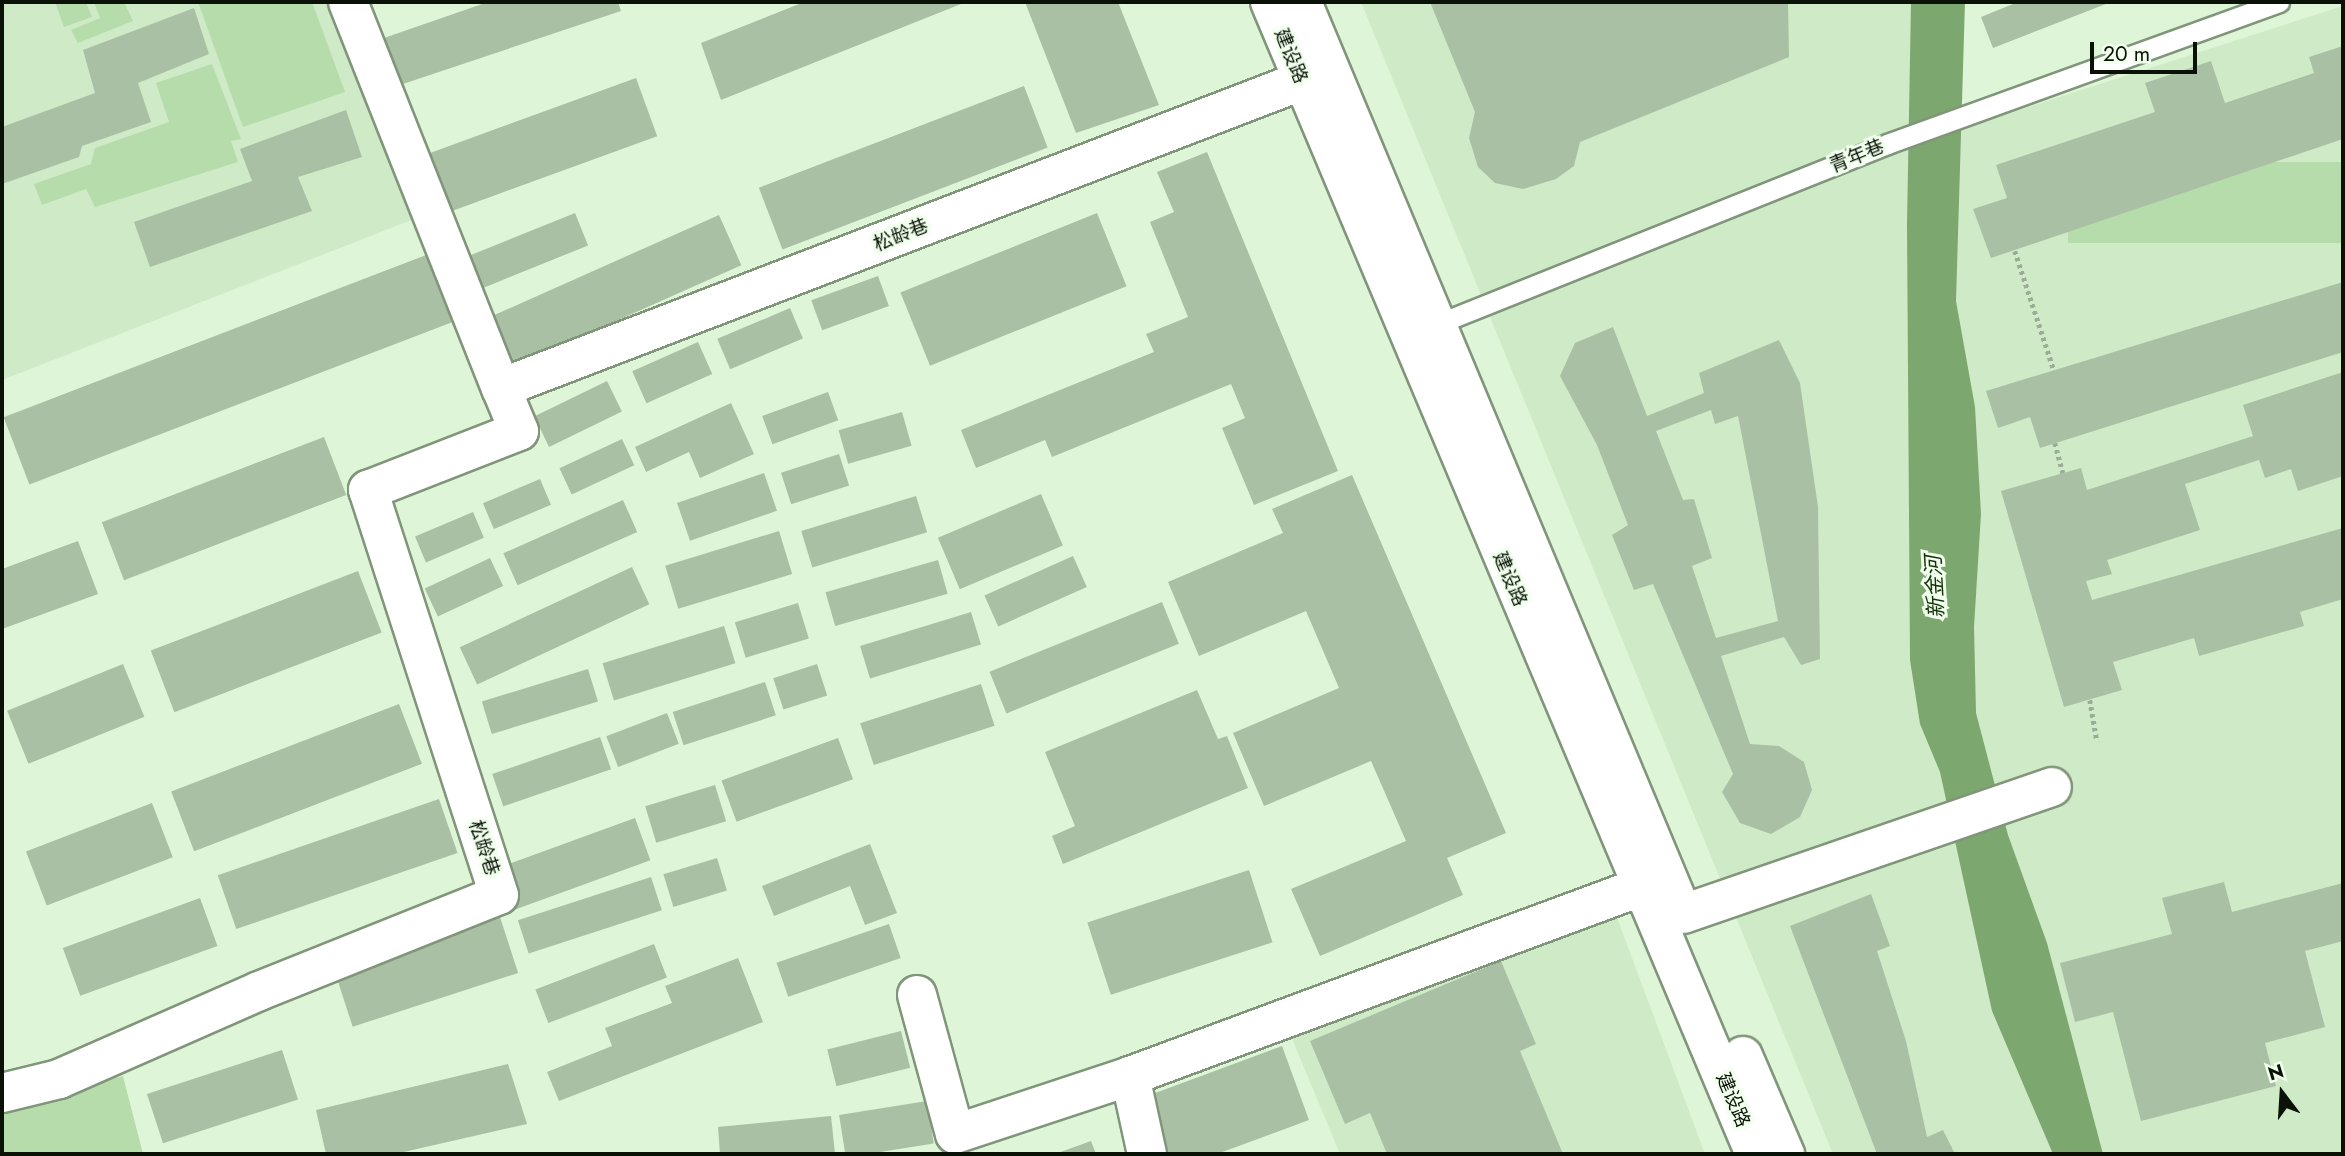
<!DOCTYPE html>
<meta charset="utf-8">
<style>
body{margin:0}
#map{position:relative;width:2345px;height:1156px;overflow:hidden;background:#def5d7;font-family:Jost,"Noto Sans SC",sans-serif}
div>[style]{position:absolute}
.built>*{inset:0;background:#cfeac6}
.green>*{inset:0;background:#b6dcab;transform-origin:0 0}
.water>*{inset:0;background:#7ca86f}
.building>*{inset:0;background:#aac0a4;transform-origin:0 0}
.path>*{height:4.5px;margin-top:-2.25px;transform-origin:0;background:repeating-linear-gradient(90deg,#9bad96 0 3.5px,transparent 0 7px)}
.roads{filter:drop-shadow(2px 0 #80957a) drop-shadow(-2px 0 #80957a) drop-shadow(0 2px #80957a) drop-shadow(0 -2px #80957a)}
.lane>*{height:19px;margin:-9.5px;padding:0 9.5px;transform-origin:9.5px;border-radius:9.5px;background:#fff}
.street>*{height:38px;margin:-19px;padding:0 19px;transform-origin:19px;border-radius:19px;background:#fff}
.secondary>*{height:38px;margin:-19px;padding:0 19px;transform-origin:19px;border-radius:19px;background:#fff}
span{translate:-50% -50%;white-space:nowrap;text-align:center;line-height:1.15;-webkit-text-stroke:6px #f1ffed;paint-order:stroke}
.street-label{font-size:19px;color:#0a1208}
.water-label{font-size:21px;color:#143209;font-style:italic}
.frame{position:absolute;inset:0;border:4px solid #0a1208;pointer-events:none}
.north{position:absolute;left:2247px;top:1058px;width:70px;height:70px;-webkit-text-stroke:5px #f1ffed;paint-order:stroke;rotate:343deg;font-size:19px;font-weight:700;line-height:28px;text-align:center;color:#0a1208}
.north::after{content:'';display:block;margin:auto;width:24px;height:32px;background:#0a1208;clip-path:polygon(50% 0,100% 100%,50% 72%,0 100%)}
.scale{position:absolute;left:2090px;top:42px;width:107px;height:32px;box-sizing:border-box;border:4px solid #0a1208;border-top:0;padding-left:9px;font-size:21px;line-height:24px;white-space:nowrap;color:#0a1208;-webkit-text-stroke:5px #f1ffed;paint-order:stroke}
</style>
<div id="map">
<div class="built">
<div style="clip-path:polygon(2px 2px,330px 2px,414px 219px,2px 380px)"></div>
<div style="clip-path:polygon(1361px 2px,1943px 2px,1938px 136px,2343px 6px,2343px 1154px,1833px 1154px)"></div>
<div style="clip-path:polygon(1613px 907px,1705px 1154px,1340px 1154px,1288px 1029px)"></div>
</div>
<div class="green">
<div style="clip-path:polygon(55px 2px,86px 2px,92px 17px,64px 27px)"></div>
<div style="clip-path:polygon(94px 2px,124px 2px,133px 21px,78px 43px,71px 30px,100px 18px)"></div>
<div style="clip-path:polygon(198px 2px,312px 2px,345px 92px,243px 127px)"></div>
<div style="clip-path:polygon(212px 64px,241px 139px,231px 141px,238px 162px,95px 207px,86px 189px,42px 205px,34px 184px,91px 164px,95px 148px,169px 122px,156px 83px)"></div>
<div style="left:2343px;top:162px;width:81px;height:275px;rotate:90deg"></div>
<div style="clip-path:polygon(123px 1076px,143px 1154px,2px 1154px,2px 1108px)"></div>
</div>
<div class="water">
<div style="clip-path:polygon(1911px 2px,1965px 2px,1956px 301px,1975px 407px,1981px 514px,1974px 627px,1976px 713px,2008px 835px,2047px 943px,2103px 1154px,2053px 1154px,1992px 1011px,1940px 772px,1920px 724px,1910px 660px,1907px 224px)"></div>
</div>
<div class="building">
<div style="clip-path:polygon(488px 2px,618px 2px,621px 11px,397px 86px,381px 39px)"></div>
<div style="clip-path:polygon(804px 2px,966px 2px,721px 100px,701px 43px)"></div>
<div style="clip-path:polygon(1025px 2px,1118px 2px,1159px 105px,1076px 133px)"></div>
<div style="clip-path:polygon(1430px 2px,1788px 2px,1789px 57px,1580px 142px,1574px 166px,1556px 179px,1523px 189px,1495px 183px,1478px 167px,1469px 138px,1475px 112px)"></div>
<div style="clip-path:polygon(2018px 2px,2111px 2px,1993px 48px,1981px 17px)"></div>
<div style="clip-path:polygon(194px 8px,209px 54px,138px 83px,151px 122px,82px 146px,79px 157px,2px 184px,2px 127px,95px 93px,83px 50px)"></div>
<div style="clip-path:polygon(2343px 46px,2343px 139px,1991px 258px,1973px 209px,2007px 198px,1996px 165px,2155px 112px,2145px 83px,2211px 61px,2225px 103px,2314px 73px,2309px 57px)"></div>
<div style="left:636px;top:78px;width:62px;height:219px;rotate:70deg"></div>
<div style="left:1024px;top:86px;width:66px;height:284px;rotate:69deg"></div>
<div style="clip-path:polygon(346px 110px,362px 157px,298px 177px,312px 211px,150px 267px,134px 222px,252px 181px,240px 149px)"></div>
<div style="clip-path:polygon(1207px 152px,1338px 471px,1254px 505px,1222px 428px,1245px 418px,1231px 384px,1052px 457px,1045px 440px,976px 468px,961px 430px,1154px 352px,1146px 334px,1188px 317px,1150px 222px,1174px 212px,1157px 172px)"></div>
<div style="left:575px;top:213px;width:35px;height:118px;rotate:68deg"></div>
<div style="left:1097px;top:213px;width:79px;height:212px;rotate:68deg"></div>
<div style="left:719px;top:215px;width:55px;height:249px;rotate:66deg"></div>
<div style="left:434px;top:252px;width:72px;height:461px;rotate:69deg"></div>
<div style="left:878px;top:276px;width:32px;height:71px;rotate:70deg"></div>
<div style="clip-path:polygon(2343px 282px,2343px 352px,2040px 448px,2030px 417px,1998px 428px,1986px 391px)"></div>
<div style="left:790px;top:308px;width:33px;height:79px;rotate:67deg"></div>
<div style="clip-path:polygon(evenodd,1613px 327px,1647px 416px,1704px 393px,1699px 373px,1779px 340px,1800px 383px,1818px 507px,1820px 659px,1801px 665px,1784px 637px,1721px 656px,1750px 744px,1779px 746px,1804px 762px,1812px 790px,1800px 817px,1771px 834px,1740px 823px,1722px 792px,1733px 774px,1653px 584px,1634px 590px,1612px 535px,1628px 525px,1597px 445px,1560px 376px,1575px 343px,1613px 327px,1711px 410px,1715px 424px,1738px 416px,1778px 621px,1716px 638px,1692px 566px,1712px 558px,1694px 499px,1683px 500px,1656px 431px,1711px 410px)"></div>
<div style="left:698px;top:342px;width:35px;height:72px;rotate:66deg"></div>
<div style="clip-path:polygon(2343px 372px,2343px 476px,2298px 491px,2291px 469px,2265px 478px,2259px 460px,2185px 484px,2200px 530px,2107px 560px,2112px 574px,2086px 581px,2092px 600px,2343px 528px,2343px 599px,2300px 612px,2304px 626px,2199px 656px,2194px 638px,2113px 662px,2122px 690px,2064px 707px,2001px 491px,2081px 468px,2087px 490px,2253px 436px,2243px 405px)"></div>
<div style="left:607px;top:381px;width:34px;height:81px;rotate:64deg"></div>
<div style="left:828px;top:392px;width:30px;height:70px;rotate:70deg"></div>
<div style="clip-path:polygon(731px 403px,754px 454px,700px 478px,689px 452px,646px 472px,635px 447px)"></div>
<div style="left:902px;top:412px;width:35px;height:66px;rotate:74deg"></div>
<div style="left:324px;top:437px;width:62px;height:238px;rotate:69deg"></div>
<div style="left:622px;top:439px;width:29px;height:69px;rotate:65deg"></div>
<div style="left:839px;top:454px;width:33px;height:61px;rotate:72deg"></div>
<div style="left:764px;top:473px;width:40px;height:92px;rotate:71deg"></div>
<div style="clip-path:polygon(1352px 475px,1506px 833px,1447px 858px,1463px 895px,1320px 956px,1291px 889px,1406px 841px,1371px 761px,1264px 806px,1233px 733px,1339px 688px,1306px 611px,1199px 656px,1168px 582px,1283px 533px,1272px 509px)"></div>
<div style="left:540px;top:479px;width:28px;height:62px;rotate:67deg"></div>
<div style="left:1041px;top:494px;width:56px;height:112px;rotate:67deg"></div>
<div style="left:916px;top:496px;width:38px;height:120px;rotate:73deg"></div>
<div style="left:623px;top:500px;width:35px;height:131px;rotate:66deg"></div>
<div style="left:473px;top:512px;width:28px;height:63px;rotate:67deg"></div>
<div style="left:779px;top:531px;width:45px;height:119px;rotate:73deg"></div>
<div style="clip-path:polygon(78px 541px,98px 594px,2px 629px,2px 569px)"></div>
<div style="left:1073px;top:556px;width:34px;height:97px;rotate:66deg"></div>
<div style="left:490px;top:558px;width:31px;height:72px;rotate:65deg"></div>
<div style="left:938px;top:560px;width:35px;height:117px;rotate:74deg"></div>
<div style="left:632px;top:567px;width:41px;height:190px;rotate:65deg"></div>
<div style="left:358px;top:571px;width:66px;height:222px;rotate:69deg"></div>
<div style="left:1162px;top:602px;width:45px;height:186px;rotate:68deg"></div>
<div style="left:798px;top:603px;width:37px;height:66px;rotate:73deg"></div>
<div style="left:971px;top:612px;width:34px;height:116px;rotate:73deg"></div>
<div style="left:724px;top:626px;width:39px;height:127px;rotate:73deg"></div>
<div style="left:123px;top:664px;width:57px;height:125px;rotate:68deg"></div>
<div style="left:817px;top:664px;width:33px;height:46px;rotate:72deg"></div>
<div style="left:588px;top:669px;width:34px;height:111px;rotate:73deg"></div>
<div style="left:765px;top:682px;width:35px;height:97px;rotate:72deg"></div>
<div style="left:981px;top:684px;width:44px;height:127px;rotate:72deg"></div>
<div style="clip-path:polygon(1197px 690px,1218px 739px,1227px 736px,1248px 788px,1063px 864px,1052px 836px,1075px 826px,1045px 752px)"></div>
<div style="left:399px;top:704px;width:64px;height:244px;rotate:69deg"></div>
<div style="left:667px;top:713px;width:33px;height:65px;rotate:69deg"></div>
<div style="left:600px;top:737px;width:34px;height:114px;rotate:71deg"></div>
<div style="left:838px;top:738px;width:44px;height:124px;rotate:70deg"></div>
<div style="left:715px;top:785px;width:38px;height:73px;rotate:73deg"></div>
<div style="left:439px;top:799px;width:57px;height:234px;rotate:71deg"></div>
<div style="left:152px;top:803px;width:58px;height:135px;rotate:69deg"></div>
<div style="left:635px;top:818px;width:45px;height:146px;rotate:70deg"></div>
<div style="clip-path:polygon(870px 844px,897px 913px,865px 925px,850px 886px,774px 916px,762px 886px)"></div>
<div style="left:717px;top:858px;width:34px;height:56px;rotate:73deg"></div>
<div style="left:1249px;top:870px;width:76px;height:170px;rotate:72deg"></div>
<div style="left:651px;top:877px;width:35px;height:140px;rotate:72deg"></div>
<div style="clip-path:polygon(2224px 882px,2232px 912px,2343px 883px,2343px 941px,2305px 951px,2325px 1027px,2265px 1043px,2276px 1086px,2141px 1121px,2113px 1012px,2075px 1022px,2060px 963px,2172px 934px,2162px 898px)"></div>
<div style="clip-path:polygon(1871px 894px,1890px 946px,1877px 951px,1906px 1041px,1927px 1137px,1943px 1130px,1955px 1154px,1877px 1154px,1790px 926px)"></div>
<div style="left:200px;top:898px;width:51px;height:146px;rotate:70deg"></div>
<div style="left:499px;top:914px;width:62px;height:174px;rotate:72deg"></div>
<div style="left:889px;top:924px;width:36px;height:119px;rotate:71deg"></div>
<div style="left:654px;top:944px;width:36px;height:127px;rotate:69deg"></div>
<div style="clip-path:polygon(738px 958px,763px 1022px,559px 1101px,547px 1072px,612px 1046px,605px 1028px,672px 1003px,665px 986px)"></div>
<div style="clip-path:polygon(1501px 961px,1536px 1044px,1520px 1051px,1563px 1154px,1387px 1154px,1370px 1113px,1345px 1124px,1310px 1041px)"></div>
<div style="left:901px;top:1031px;width:38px;height:76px;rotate:76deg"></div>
<div style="clip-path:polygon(1282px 1046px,1309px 1120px,1217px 1154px,1160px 1154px,1139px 1099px)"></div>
<div style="left:282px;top:1050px;width:52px;height:142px;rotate:72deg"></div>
<div style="clip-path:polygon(508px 1064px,527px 1124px,395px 1154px,326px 1154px,316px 1110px)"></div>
<div style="left:927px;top:1101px;width:43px;height:89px;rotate:81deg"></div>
<div style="clip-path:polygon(831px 1116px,835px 1154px,720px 1154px,718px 1127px)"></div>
<div style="clip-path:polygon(1091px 1141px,1096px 1154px,1055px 1154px)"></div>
</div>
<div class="path">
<div style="left:2015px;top:251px;width:125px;rotate:71.9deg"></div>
<div style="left:2055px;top:443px;width:31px;rotate:75deg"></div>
<div style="left:2090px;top:700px;width:42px;rotate:80.3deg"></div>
</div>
<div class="roads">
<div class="lane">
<div style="left:1440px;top:323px;width:482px;rotate:-21.8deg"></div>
<div style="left:1887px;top:144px;width:417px;rotate:-19.9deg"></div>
</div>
<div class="street">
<div style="left:348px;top:2px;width:415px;rotate:68.4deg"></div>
<div style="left:501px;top:388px;width:857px;rotate:-20.99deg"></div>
<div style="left:1683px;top:914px;width:390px;rotate:-19deg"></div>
<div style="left:917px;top:995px;width:144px;rotate:74.7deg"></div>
<div style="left:955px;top:1134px;width:184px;rotate:-18.3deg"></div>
<div style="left:2px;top:1093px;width:59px;rotate:-13.8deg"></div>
<div style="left:59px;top:1079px;width:219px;rotate:-23.7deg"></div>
<div style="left:259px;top:991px;width:258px;rotate:-21.8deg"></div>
<div style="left:499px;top:895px;width:426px;rotate:-107.9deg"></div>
<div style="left:368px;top:490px;width:162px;rotate:-21.3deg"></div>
<div style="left:519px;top:431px;width:47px;rotate:-112.7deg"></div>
<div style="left:1147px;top:1154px;width:80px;rotate:-102.3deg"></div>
<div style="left:1130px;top:1076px;width:547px;rotate:-20.32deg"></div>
</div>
<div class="secondary">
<div style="left:1270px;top:2px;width:1250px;rotate:67.17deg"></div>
<div style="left:1302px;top:2px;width:971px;rotate:67.34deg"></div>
<div style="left:1743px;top:1056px;width:107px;rotate:66.8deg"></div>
</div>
</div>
<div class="street-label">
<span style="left:1291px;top:56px;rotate:68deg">建设路</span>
<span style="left:1857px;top:156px;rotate:-22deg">青年巷</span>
<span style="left:901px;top:235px;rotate:-21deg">松龄巷</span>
<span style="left:1510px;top:579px;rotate:67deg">建设路</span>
<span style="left:484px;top:848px;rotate:72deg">松龄巷</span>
<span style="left:1733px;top:1100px;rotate:67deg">建设路</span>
</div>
<div class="water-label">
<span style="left:1935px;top:587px;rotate:-93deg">新金河</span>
</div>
<div class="frame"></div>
<div class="north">N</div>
<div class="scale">20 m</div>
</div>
